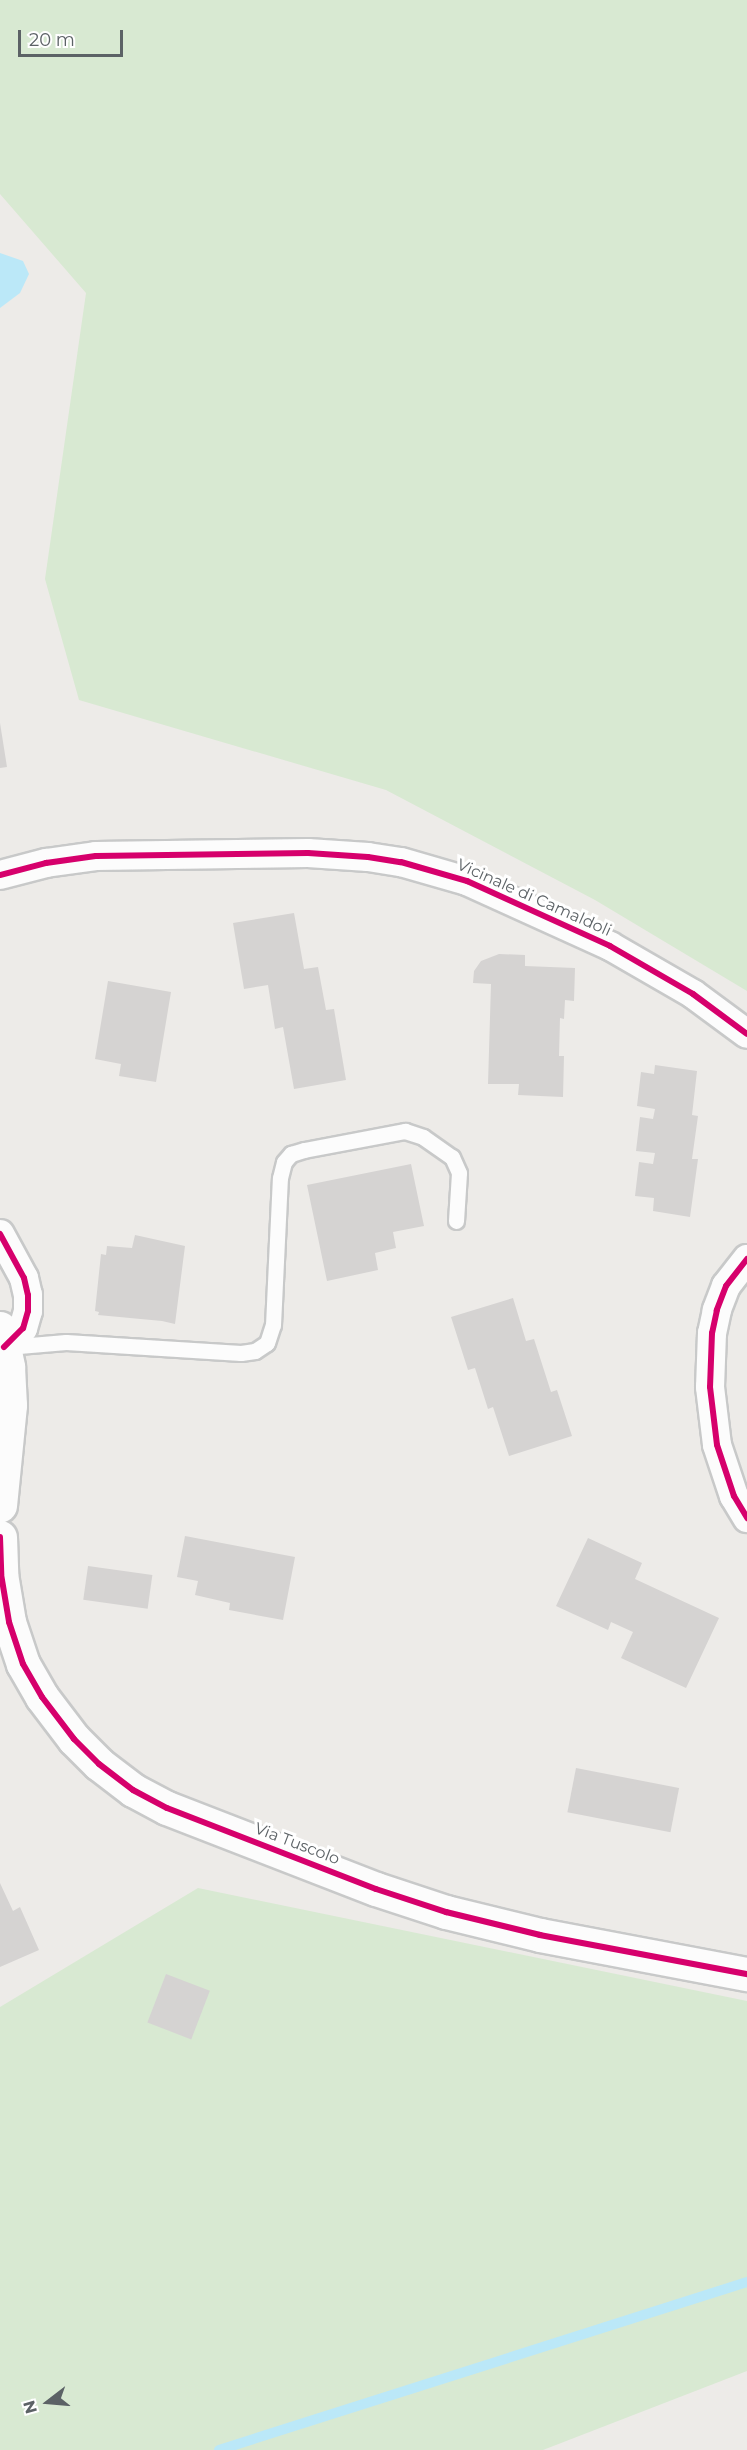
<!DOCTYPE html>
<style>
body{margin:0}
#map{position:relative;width:747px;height:2450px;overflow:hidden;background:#edebe8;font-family:Montserrat,sans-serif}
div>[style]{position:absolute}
.green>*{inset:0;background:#d8e9d2}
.water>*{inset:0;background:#bbe8f8}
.stream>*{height:10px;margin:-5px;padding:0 5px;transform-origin:5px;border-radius:5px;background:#bbe8f8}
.building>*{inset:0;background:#d5d3d2;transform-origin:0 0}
.roads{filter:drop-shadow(2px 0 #c8c9c9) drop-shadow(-2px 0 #c8c9c9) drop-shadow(0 2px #c8c9c9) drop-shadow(0 -2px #c8c9c9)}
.service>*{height:15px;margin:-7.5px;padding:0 7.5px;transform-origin:7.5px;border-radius:7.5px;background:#fcfcfc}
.minor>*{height:28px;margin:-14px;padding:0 14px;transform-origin:14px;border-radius:14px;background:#fcfcfc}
.tertiary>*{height:33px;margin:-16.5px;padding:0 16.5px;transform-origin:16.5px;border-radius:16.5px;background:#fcfcfc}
.cycleway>*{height:6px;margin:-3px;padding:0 3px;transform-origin:3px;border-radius:3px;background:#d6006c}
span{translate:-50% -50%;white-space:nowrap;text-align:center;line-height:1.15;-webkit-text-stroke:6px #fff;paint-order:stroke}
.street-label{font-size:16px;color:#5c6266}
.north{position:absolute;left:18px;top:2372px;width:60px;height:60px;-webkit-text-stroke:4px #fff;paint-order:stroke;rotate:254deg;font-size:16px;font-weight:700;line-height:24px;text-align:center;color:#5c6266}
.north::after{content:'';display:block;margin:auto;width:21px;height:27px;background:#5c6266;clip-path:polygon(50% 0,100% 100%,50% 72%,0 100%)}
.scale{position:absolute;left:18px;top:30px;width:105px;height:27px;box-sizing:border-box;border:3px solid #5c6266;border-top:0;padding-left:8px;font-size:18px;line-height:21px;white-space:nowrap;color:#5c6266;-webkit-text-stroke:4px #fff;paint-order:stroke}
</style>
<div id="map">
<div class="green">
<div style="clip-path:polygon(0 0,747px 0,747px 991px,595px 900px,386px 790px,79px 700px,45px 579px,86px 293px,0 194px)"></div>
<div style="clip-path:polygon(198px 1888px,747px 2001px,747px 2371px,543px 2450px,0 2450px,0 2007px)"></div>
</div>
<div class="water">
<div style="clip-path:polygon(0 253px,23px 261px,29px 274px,20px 293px,0 308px)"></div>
</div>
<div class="stream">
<div style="left:219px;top:2450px;width:554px;rotate:-17.65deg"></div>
</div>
<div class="building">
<div style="clip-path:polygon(0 723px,7px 767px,0 768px)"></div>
<div style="clip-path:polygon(294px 913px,304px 969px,318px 967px,326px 1010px,334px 1009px,346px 1080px,294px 1089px,283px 1027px,275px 1029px,268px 985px,244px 989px,233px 923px)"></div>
<div style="clip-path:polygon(499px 954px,525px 955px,525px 966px,575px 968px,574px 1001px,565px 1000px,564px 1019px,560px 1018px,559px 1056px,564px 1056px,563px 1097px,518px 1095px,519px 1084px,488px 1084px,491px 984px,473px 983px,474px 971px,481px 961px)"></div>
<div style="clip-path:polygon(108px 981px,171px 992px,156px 1082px,119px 1076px,121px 1064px,95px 1059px)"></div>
<div style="clip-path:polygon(655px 1065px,697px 1071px,692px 1115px,698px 1116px,692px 1159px,698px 1159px,690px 1217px,653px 1211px,654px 1198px,635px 1196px,639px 1162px,653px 1164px,655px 1153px,636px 1151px,640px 1117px,653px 1119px,655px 1109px,637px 1106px,641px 1072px,654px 1074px)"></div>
<div style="clip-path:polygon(411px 1164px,424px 1226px,393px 1232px,396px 1248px,375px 1253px,378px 1270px,327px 1281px,307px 1185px)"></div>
<div style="clip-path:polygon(135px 1235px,185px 1246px,175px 1324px,162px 1321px,98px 1315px,99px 1312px,95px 1311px,101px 1254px,106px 1255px,107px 1246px,132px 1248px)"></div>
<div style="clip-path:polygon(513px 1298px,526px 1341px,534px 1339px,551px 1392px,557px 1390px,572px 1436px,509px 1456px,493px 1407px,488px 1409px,475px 1368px,468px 1370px,451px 1317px)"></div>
<div style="clip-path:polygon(185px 1536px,295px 1557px,283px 1620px,229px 1610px,230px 1603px,195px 1595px,198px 1581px,177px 1577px)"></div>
<div style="clip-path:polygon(588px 1538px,642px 1563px,635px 1579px,719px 1618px,686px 1688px,621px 1658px,633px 1632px,611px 1622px,608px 1630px,556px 1606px)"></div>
<div style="left:88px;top:1566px;width:65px;height:34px;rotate:8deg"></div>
<div style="left:576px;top:1768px;width:105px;height:45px;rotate:11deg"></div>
<div style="clip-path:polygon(0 1883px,13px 1911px,20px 1907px,39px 1950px,0 1967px)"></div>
<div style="left:166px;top:1974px;width:47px;height:52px;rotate:21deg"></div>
</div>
<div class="roads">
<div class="service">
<div style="left:7px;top:1347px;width:59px;rotate:-4.8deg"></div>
<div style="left:66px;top:1342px;width:175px;rotate:3.6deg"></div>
<div style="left:241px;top:1353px;width:14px;rotate:-8deg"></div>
<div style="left:255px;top:1351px;width:14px;rotate:-34deg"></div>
<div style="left:267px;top:1343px;width:19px;rotate:-72deg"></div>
<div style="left:273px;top:1325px;width:147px;rotate:-87.3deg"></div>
<div style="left:280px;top:1178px;width:16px;rotate:-76deg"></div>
<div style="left:284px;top:1162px;width:11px;rotate:-49deg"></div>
<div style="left:291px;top:1154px;width:14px;rotate:-17deg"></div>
<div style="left:304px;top:1150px;width:103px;rotate:-10.7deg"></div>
<div style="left:405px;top:1131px;width:19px;rotate:18deg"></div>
<div style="left:423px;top:1137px;width:35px;rotate:35deg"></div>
<div style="left:452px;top:1157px;width:17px;rotate:66deg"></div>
<div style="left:459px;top:1173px;width:48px;rotate:93.6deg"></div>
</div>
<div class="minor">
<div style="left:0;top:875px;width:48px;rotate:-14.6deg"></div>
<div style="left:46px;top:863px;width:50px;rotate:-8deg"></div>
<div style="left:96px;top:856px;width:212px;rotate:-0.8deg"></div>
<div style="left:308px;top:853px;width:60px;rotate:3.8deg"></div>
<div style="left:368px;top:857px;width:33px;rotate:9deg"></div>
<div style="left:401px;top:862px;width:69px;rotate:16.1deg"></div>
<div style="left:467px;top:881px;width:157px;rotate:24.4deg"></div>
<div style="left:610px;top:946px;width:96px;rotate:30deg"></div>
<div style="left:693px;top:994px;width:67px;rotate:36.5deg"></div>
<div style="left:0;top:1234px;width:50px;rotate:61.4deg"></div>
<div style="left:24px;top:1278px;width:17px;rotate:77deg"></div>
<div style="left:28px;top:1295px;width:16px;rotate:90deg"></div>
<div style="left:28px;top:1311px;width:18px;rotate:106deg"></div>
<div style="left:23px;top:1328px;width:27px;rotate:135deg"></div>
<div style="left:747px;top:1259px;width:34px;rotate:128deg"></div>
<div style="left:726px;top:1286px;width:26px;rotate:111deg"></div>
<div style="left:717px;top:1310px;width:24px;rotate:102deg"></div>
<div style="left:712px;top:1333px;width:54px;rotate:92.1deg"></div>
<div style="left:710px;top:1387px;width:58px;rotate:83.1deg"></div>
<div style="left:717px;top:1445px;width:54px;rotate:71.6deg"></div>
<div style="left:734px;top:1496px;width:26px;rotate:59deg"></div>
</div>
<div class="tertiary">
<div style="left:0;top:1328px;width:40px;rotate:78deg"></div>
<div style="left:8px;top:1367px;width:38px;rotate:87deg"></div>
<div style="left:10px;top:1405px;width:101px;rotate:95.7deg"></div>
<div style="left:0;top:1537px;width:37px;rotate:88deg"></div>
<div style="left:1px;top:1574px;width:49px;rotate:80.5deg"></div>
<div style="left:9px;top:1622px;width:44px;rotate:71.6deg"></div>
<div style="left:23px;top:1664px;width:38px;rotate:60deg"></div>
<div style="left:42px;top:1697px;width:53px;rotate:52.7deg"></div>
<div style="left:74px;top:1739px;width:35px;rotate:45deg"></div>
<div style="left:99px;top:1764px;width:43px;rotate:37.4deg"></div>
<div style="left:133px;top:1790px;width:38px;rotate:28deg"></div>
<div style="left:167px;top:1808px;width:224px;rotate:21.2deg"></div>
<div style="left:376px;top:1889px;width:74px;rotate:18.2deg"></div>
<div style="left:446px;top:1912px;width:97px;rotate:13.7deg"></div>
<div style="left:540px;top:1935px;width:211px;rotate:10.7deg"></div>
</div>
</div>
<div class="cycleway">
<div style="left:0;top:875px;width:48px;rotate:-14.6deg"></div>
<div style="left:46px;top:863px;width:50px;rotate:-8deg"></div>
<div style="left:96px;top:856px;width:212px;rotate:-0.8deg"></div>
<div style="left:308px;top:853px;width:60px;rotate:3.8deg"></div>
<div style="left:368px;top:857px;width:33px;rotate:9deg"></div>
<div style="left:401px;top:862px;width:69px;rotate:16.1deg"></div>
<div style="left:467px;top:881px;width:157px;rotate:24.4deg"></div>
<div style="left:610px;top:946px;width:96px;rotate:30deg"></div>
<div style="left:693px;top:994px;width:67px;rotate:36.5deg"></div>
<div style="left:0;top:1234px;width:50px;rotate:61.4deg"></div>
<div style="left:24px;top:1278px;width:17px;rotate:77deg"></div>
<div style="left:28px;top:1295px;width:16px;rotate:90deg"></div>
<div style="left:28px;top:1311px;width:18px;rotate:106deg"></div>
<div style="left:23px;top:1328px;width:27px;rotate:135deg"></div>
<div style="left:747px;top:1259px;width:34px;rotate:128deg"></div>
<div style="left:726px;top:1286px;width:26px;rotate:111deg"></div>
<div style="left:717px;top:1310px;width:24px;rotate:102deg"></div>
<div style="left:712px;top:1333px;width:54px;rotate:92.1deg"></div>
<div style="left:710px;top:1387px;width:58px;rotate:83.1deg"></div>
<div style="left:717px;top:1445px;width:54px;rotate:71.6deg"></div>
<div style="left:734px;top:1496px;width:26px;rotate:59deg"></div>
<div style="left:0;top:1537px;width:37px;rotate:88deg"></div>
<div style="left:1px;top:1574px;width:49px;rotate:80.5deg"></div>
<div style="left:9px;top:1622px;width:44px;rotate:71.6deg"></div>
<div style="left:23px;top:1664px;width:38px;rotate:60deg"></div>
<div style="left:42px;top:1697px;width:53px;rotate:52.7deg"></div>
<div style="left:74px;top:1739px;width:35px;rotate:45deg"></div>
<div style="left:99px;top:1764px;width:43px;rotate:37.4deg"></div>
<div style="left:133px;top:1790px;width:38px;rotate:28deg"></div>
<div style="left:167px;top:1808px;width:224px;rotate:21.2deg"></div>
<div style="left:376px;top:1889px;width:74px;rotate:18.2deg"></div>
<div style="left:446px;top:1912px;width:97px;rotate:13.7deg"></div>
<div style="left:540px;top:1935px;width:211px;rotate:10.7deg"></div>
</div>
<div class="street-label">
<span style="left:534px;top:898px;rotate:24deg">Vicinale di Camaldoli</span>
<span style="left:297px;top:1844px;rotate:21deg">Via Tuscolo</span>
</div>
<div class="north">N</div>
<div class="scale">20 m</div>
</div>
